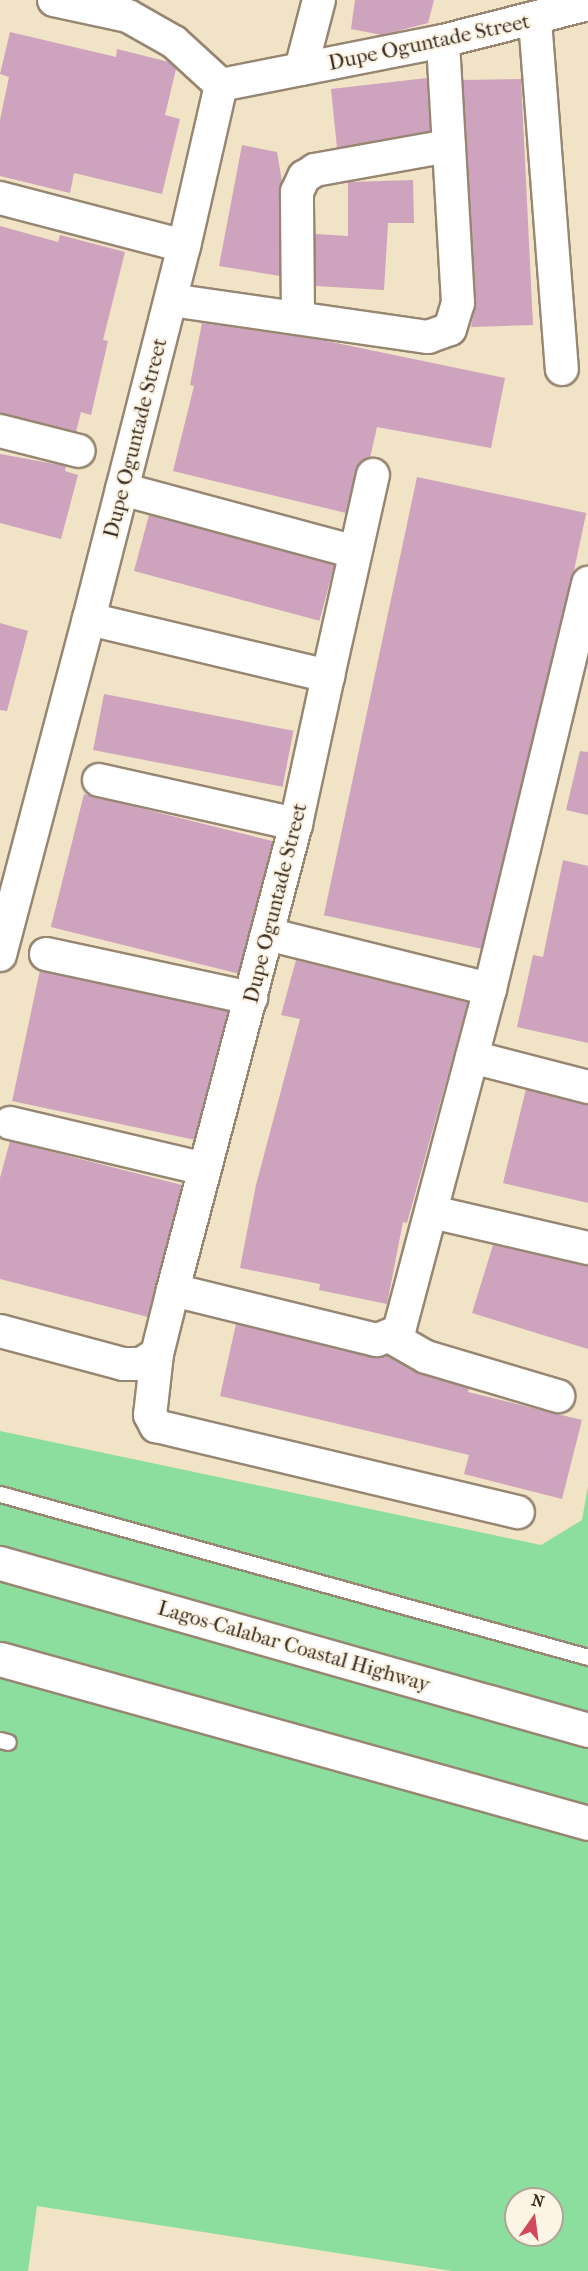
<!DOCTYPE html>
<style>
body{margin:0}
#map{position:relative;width:588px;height:2271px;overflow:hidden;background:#f1e3c5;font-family:"IM FELL French Canon",serif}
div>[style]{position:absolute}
.green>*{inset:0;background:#8cde9e}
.building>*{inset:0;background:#cda3bd;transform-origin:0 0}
.roads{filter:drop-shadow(2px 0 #968672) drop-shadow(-2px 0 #968672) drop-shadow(0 2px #968672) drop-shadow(0 -2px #968672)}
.lane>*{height:15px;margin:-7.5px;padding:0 7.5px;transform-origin:7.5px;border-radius:7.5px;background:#fff}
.street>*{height:32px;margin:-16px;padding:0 16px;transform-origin:16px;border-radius:16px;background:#fff}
.highway>*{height:33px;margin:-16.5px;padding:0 16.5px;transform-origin:16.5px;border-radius:16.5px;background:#fff}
span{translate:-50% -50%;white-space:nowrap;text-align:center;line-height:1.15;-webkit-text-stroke:4.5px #fcf5e5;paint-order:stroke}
.street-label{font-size:21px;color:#3b2a1e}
.north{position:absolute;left:504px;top:2187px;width:60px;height:60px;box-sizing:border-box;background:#fcf5e5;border:2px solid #afa495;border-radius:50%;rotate:14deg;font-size:16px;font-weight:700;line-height:24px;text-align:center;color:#3b2a1e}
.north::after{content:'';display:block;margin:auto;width:21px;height:27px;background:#d1495b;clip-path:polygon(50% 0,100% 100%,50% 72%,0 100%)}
</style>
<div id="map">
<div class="green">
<div style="clip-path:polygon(evenodd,0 1431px,541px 1545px,582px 1520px,588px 1486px,588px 2271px,452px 2271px,37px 2206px,28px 2271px,0 2271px,0 1431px,516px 2199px,552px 2199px,552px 2235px,516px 2235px,516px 2199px)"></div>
</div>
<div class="building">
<div style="clip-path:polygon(355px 0,434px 0,428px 23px,382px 35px,351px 29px)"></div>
<div style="clip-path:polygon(10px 32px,116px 57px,117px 49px,169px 62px,176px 69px,165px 115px,180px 119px,162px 194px,74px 173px,70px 193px,0 176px,0 120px,9px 77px,0 74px)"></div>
<div style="clip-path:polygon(427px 78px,430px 131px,337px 148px,331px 89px)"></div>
<div style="clip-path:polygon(521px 79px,533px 325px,471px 327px,476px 302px,463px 80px)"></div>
<div style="clip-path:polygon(242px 145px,277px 152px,282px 182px,280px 276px,219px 266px)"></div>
<div style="clip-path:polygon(413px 180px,414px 223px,388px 223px,384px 290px,316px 286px,315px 234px,348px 236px,348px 182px)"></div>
<div style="clip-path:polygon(0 226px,58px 242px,60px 235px,125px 252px,103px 340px,108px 341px,91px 415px,81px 412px,76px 432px,0 413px)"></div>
<div style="clip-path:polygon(202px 323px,317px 339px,505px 378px,491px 448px,377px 427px,370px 458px,356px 471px,346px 513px,173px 471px,194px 386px,190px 385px)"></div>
<div style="clip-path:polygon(0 454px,66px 466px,65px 471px,78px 475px,61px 539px,0 523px)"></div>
<div style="left:417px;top:477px;width:173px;height:448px;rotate:12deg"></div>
<div style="left:149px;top:515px;width:192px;height:58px;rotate:15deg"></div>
<div style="clip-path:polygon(0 623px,28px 631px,7px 711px,0 710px)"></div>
<div style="left:104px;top:694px;width:193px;height:57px;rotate:11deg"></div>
<div style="clip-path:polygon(580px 751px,588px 752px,588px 815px,566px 810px)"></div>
<div style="left:84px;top:794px;width:195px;height:137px;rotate:14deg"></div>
<div style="clip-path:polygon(563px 860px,588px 866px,588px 1043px,517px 1027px,533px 955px,543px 957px)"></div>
<div style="clip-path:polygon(296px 960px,468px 1002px,407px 1223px,403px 1222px,387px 1304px,319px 1290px,320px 1284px,240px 1268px,256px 1185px,300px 1019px,281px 1015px)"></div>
<div style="left:40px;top:970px;width:192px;height:134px;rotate:12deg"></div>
<div style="clip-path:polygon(526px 1089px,588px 1104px,588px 1203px,503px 1183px)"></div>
<div style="clip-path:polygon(10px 1141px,182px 1185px,148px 1317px,0 1279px,0 1178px)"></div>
<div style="clip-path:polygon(493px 1245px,588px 1265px,588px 1349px,472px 1313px)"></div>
<div style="clip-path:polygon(236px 1324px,373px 1357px,387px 1355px,421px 1374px,469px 1388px,468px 1392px,582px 1420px,562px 1499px,464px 1474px,469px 1455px,220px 1396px)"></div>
</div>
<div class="roads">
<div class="lane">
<div style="left:0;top:1494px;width:610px;rotate:15.49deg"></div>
<div style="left:0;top:1740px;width:8px;rotate:14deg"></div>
</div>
<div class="street">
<div style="left:54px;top:0;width:76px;rotate:12.2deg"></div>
<div style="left:128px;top:16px;width:53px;rotate:29.5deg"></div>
<div style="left:174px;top:42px;width:64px;rotate:42.5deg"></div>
<div style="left:588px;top:4px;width:150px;rotate:165.7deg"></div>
<div style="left:443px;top:41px;width:226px;rotate:168.8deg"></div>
<div style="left:221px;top:85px;width:165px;rotate:102.9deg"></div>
<div style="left:184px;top:246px;width:385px;rotate:104.3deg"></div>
<div style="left:89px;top:619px;width:246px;rotate:13.4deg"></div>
<div style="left:328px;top:676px;width:151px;rotate:102.2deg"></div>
<div style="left:296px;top:824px;width:482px;rotate:104.8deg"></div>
<div style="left:173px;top:1290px;width:210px;rotate:13.8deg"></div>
<div style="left:377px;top:1340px;width:24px;rotate:-22deg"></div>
<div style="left:399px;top:1331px;width:354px;rotate:-75.1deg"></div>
<div style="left:490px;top:989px;width:418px;rotate:-76.4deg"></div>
<div style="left:535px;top:20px;width:350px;rotate:85.6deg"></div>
<div style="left:301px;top:69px;width:71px;rotate:-75.4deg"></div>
<div style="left:0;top:198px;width:190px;rotate:14.6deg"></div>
<div style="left:171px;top:300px;width:260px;rotate:8.2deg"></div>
<div style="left:428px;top:337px;width:23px;rotate:-20deg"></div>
<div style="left:450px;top:329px;width:27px;rotate:-73deg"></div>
<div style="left:458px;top:303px;width:262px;rotate:-93.3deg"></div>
<div style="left:298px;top:318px;width:126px;rotate:-90.5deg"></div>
<div style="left:297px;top:192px;width:17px;rotate:-65deg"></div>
<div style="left:304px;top:177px;width:13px;rotate:-32deg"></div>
<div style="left:315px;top:170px;width:136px;rotate:-10.2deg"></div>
<div style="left:0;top:431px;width:81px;rotate:14.2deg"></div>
<div style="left:122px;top:489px;width:241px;rotate:15.1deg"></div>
<div style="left:328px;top:676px;width:206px;rotate:-77.4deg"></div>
<div style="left:99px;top:780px;width:202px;rotate:12.6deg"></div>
<div style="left:267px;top:934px;width:230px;rotate:13.9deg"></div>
<div style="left:46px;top:954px;width:210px;rotate:12.1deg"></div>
<div style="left:0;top:955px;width:348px;rotate:-75.2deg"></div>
<div style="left:472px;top:1057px;width:120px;rotate:14.5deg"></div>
<div style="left:10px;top:1123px;width:200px;rotate:13.3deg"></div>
<div style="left:432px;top:1212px;width:160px;rotate:13deg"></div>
<div style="left:0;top:1331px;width:127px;rotate:15deg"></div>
<div style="left:123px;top:1364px;width:18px"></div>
<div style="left:141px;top:1364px;width:19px;rotate:-32deg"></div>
<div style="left:157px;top:1354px;width:66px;rotate:-76deg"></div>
<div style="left:391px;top:1337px;width:40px;rotate:29.7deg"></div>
<div style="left:426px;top:1357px;width:138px;rotate:16.5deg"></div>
<div style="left:157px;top:1354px;width:61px;rotate:96.5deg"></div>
<div style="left:150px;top:1415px;width:13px;rotate:61deg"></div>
<div style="left:156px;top:1426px;width:372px;rotate:13.4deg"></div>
</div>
<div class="highway">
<div style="left:0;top:1563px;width:611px;rotate:15.86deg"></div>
<div style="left:0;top:1659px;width:610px;rotate:15.58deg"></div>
</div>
</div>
<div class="street-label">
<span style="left:429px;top:42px;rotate:-12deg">Dupe Oguntade Street</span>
<span style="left:135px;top:438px;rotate:-76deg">Dupe Oguntade Street</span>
<span style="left:275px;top:903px;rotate:-76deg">Dupe Oguntade Street</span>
<span style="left:294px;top:1646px;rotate:16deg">Lagos-Calabar Coastal Highway</span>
</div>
<div class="north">N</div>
</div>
